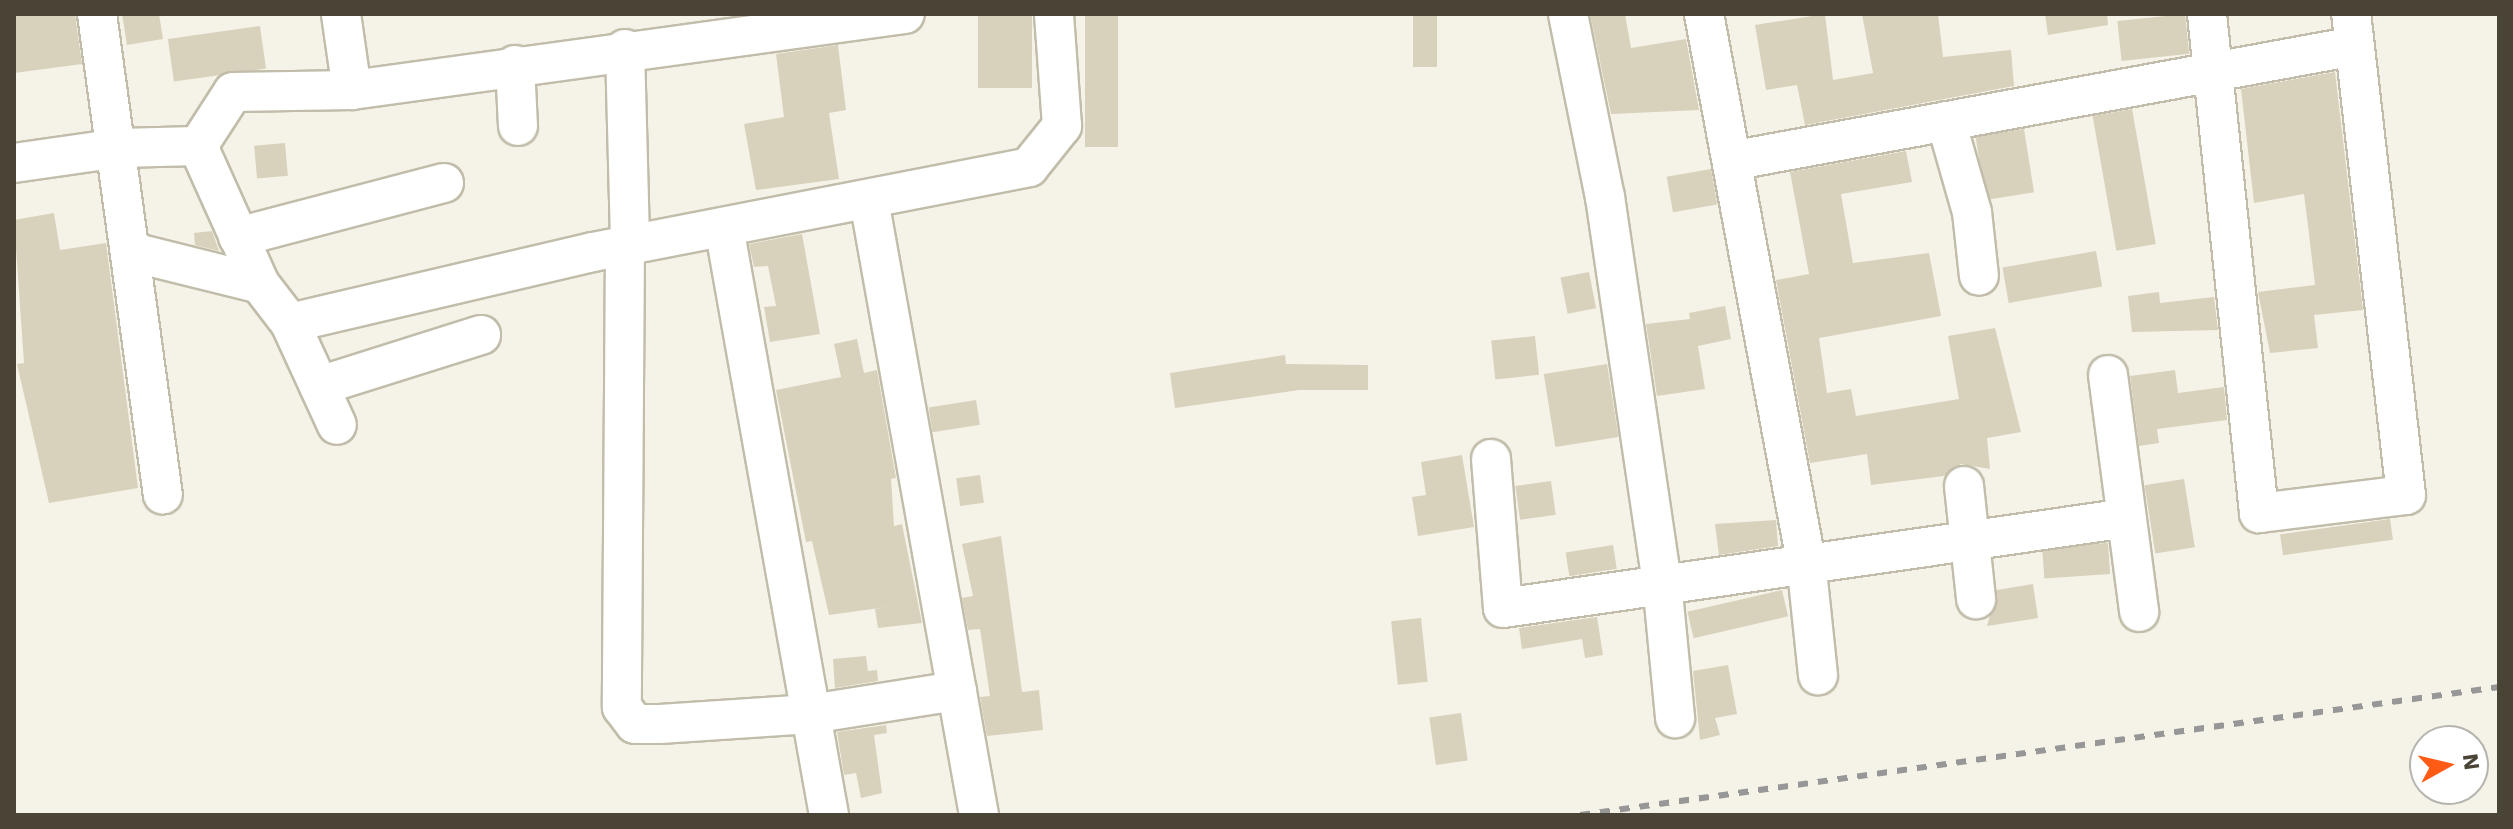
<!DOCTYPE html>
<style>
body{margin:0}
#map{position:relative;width:2513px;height:829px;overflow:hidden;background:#f5f3e8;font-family:"Work Sans",sans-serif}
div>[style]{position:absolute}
.building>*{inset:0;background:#d8d1bc;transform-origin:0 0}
.roads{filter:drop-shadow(2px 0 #c1bdaa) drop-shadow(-2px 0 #c1bdaa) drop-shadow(0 2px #c1bdaa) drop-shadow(0 -2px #c1bdaa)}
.minor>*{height:38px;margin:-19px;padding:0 19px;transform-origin:19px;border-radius:19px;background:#fff}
.rail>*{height:6px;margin-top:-3px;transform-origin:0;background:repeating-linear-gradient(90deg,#979797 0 10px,transparent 0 20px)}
span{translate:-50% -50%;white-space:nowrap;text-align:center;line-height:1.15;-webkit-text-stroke:6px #fff;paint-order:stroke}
.frame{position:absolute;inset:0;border:16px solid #494436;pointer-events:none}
.north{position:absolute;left:2409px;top:725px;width:80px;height:80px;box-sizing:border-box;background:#fff;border:2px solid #b6b4af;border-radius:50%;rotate:82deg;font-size:22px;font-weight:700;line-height:32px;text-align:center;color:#494436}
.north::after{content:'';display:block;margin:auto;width:28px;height:36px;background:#ff5b15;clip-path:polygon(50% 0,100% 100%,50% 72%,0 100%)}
</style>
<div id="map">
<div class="building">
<div style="clip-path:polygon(14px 14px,75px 14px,82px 64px,14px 73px)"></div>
<div style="clip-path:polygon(122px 14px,159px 14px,163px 39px,127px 45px)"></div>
<div style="left:978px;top:14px;width:54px;height:74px"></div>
<div style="left:1085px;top:14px;width:33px;height:133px"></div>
<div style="left:1413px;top:14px;width:24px;height:53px"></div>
<div style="clip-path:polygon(1590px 14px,1625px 14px,1631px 48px,1686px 39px,1699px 110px,1611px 114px)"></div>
<div style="clip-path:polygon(1825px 14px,1833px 80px,1873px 73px,1862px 14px,1938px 14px,1943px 57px,2011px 50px,2014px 86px,1805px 125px,1797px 85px,1766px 90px,1755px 25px)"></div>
<div style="clip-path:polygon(2045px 14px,2107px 14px,2108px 25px,2048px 35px)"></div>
<div style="left:2185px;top:14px;width:40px;height:68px;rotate:84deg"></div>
<div style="left:260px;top:26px;width:43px;height:93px;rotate:82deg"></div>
<div style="clip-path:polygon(838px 45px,846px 110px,829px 113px,839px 179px,756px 190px,744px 124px,784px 117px,776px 54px)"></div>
<div style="clip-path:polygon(2335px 72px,2363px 310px,2314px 315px,2318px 348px,2270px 353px,2258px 292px,2315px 285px,2309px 234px,2304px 194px,2254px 203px,2241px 89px)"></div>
<div style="left:2132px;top:109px;width:137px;height:40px;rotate:80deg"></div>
<div style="left:2024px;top:129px;width:64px;height:49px;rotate:81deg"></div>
<div style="left:285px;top:143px;width:33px;height:31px;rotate:85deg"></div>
<div style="clip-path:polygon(1906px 151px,1912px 182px,1841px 194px,1853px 263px,1929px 253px,1941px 316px,1819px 338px,1827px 393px,1851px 389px,1856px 416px,1959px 399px,1948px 336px,1995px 328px,2021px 432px,1987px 438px,1990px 469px,1961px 464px,1944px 476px,1871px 485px,1867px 454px,1810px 463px,1776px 280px,1809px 274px,1790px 172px)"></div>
<div style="left:1711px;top:169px;width:36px;height:45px;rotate:80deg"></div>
<div style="clip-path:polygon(54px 213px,60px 250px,106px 243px,138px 488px,49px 503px,17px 364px,24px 363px,14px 220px)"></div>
<div style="clip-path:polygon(212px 231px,219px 251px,195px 245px,194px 233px)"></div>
<div style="clip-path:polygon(802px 234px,820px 334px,770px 342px,764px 307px,776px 306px,768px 266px,754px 267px,749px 244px)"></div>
<div style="left:2096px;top:251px;width:36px;height:95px;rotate:80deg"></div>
<div style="left:1589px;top:272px;width:37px;height:29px;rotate:79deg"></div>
<div style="clip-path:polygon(2159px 292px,2160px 303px,2214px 297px,2218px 330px,2132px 332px,2128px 296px)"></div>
<div style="clip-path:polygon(1725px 306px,1731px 339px,1698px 346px,1705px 389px,1657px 396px,1646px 324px,1690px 319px,1689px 313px)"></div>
<div style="left:1535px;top:336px;width:39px;height:44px;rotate:84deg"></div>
<div style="clip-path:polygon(857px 339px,864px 373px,877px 370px,896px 478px,891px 479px,894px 526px,902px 524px,922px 623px,878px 628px,875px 609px,887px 607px,829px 615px,812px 541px,806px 542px,776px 390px,841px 377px,834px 344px)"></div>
<div style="clip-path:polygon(1285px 355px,1286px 364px,1368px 365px,1368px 390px,1299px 390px,1175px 408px,1170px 373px)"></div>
<div style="left:1607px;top:364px;width:74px;height:64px;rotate:81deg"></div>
<div style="clip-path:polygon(2175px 370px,2178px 393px,2224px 387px,2227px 420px,2157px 429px,2159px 443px,2139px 446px,2130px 376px)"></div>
<div style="left:976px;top:400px;width:25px;height:48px;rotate:81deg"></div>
<div style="clip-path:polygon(1462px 455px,1474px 527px,1418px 536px,1412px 497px,1426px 495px,1421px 462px)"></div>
<div style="left:980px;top:475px;width:28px;height:24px;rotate:82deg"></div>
<div style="left:2184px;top:479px;width:69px;height:40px;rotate:81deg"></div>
<div style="left:1551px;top:481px;width:34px;height:36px;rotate:82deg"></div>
<div style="left:2390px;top:519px;width:21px;height:111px;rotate:82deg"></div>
<div style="clip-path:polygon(1776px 520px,1778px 546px,1719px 555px,1715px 524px)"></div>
<div style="clip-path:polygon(1001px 536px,1022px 692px,1039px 690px,1043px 730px,987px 736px,980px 697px,990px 696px,980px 629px,968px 630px,962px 598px,973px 596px,962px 544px)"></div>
<div style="left:2108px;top:543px;width:31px;height:66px;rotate:86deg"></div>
<div style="left:1613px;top:545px;width:24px;height:48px;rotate:81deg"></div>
<div style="clip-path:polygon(2033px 584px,2038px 618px,1987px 626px,1997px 590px)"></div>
<div style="left:1782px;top:590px;width:27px;height:97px;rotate:77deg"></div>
<div style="clip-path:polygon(1597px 617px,1603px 655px,1585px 658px,1582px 639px,1522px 649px,1519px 628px)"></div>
<div style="left:1421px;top:618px;width:64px;height:30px;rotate:84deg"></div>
<div style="clip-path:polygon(866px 656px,868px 671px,877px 670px,878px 681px,835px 688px,833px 659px)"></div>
<div style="clip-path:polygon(1728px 665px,1737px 714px,1715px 718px,1720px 735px,1700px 740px,1693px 671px)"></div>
<div style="left:1461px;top:713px;width:48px;height:32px;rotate:82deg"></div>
<div style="clip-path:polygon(886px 725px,887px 733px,874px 735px,882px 793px,861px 798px,856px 773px,844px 775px,837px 732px)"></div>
</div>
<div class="roads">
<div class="minor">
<div style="left:97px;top:14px;width:485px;rotate:82.2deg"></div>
<div style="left:341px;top:14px;width:77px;rotate:81.8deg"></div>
<div style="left:352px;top:90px;width:558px;rotate:-7.83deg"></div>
<div style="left:1568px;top:14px;width:187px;rotate:78.6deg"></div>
<div style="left:1605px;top:197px;width:389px;rotate:81.6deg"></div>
<div style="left:1662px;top:582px;width:137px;rotate:84.5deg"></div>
<div style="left:1704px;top:14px;width:556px;rotate:79.44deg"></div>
<div style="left:1806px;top:561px;width:115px;rotate:84deg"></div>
<div style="left:2207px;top:14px;width:502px;rotate:84.05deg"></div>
<div style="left:2259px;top:513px;width:148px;rotate:-7deg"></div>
<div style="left:2406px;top:495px;width:484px;rotate:-96.5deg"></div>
<div style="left:625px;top:49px;width:196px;rotate:88.5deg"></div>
<div style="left:515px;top:65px;width:61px;rotate:87.2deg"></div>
<div style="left:1946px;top:121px;width:95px;rotate:74.1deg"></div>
<div style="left:1972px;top:212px;width:64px;rotate:83.8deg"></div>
<div style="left:198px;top:146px;width:64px;rotate:-57.1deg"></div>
<div style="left:233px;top:92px;width:119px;rotate:-1deg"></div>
<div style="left:1736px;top:160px;width:629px;rotate:-10.44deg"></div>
<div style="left:14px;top:163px;width:106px;rotate:-8.1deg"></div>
<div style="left:119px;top:148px;width:79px;rotate:-1.5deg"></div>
<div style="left:198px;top:146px;width:151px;rotate:65.8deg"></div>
<div style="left:260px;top:284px;width:49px;rotate:52.4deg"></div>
<div style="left:290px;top:323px;width:311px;rotate:-13.2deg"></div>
<div style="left:593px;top:252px;width:444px;rotate:-11deg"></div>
<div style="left:1029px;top:167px;width:53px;rotate:-51.2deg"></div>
<div style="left:1062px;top:126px;width:112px;rotate:-94.1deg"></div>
<div style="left:869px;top:200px;width:625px;rotate:79.86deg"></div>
<div style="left:724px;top:227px;width:597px;rotate:79.88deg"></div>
<div style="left:238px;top:237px;width:213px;rotate:-14.7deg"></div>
<div style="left:625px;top:246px;width:461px;rotate:90.4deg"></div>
<div style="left:622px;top:707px;width:21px;rotate:53deg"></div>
<div style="left:635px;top:724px;width:25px"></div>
<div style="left:660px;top:724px;width:151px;rotate:-3.8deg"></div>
<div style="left:811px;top:714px;width:148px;rotate:-9deg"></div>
<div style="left:132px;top:252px;width:132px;rotate:14deg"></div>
<div style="left:290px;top:323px;width:112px;rotate:65.3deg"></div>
<div style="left:2108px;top:375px;width:239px;rotate:82.5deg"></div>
<div style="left:319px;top:386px;width:170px;rotate:-17.5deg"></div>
<div style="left:1491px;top:459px;width:149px;rotate:85.4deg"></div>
<div style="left:1503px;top:608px;width:630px;rotate:-8.21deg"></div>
<div style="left:1964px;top:486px;width:114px;rotate:83.9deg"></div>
</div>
</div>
<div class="rail">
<div style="left:1580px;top:815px;width:928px;rotate:-7.93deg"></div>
</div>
<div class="frame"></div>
<div class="north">N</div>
</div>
